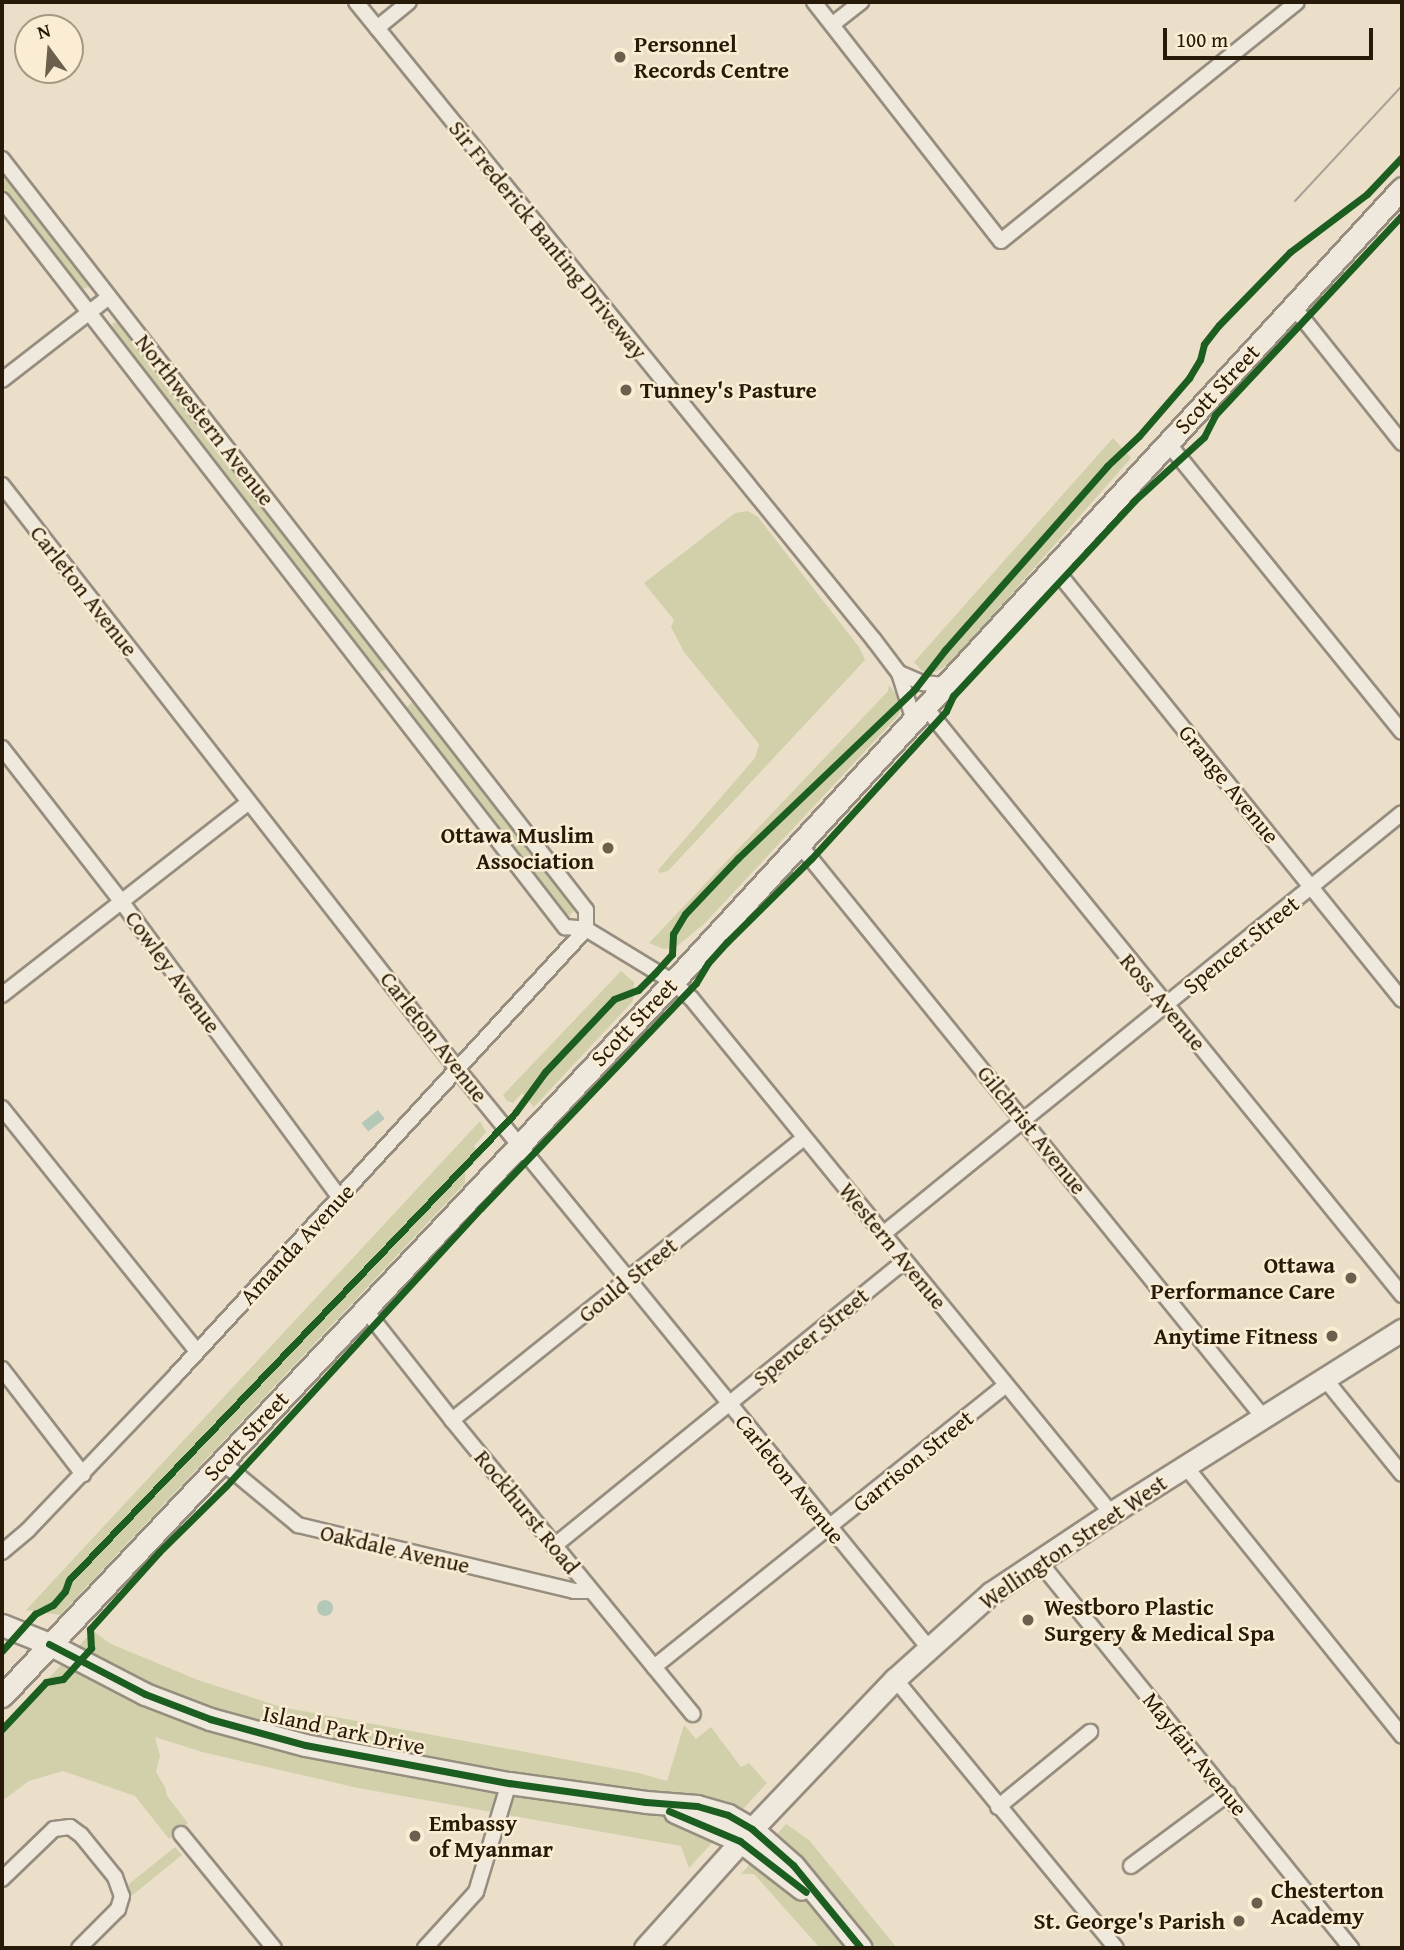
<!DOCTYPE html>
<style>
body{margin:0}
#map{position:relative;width:1404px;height:1950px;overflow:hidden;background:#ebdfca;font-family:"Gentium Book Plus",serif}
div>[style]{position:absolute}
.green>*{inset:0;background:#d1d0ab}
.water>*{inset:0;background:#b4c8b8;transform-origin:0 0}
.round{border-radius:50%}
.roads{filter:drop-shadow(2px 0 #968d7f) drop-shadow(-2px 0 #968d7f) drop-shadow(0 2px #968d7f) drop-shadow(0 -2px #968d7f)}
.minor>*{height:14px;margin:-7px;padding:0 7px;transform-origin:7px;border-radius:7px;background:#eee8dd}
.secondary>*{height:21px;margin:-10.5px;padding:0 10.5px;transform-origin:10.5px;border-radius:10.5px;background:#eee8dd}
.tram>*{height:2px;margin:-1px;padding:0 1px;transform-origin:1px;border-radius:1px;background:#a7a197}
.cycleway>*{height:7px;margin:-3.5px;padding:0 3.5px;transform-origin:3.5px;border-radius:3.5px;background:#1b5e20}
.dots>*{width:19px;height:19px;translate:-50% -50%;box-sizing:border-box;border:4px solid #faedd4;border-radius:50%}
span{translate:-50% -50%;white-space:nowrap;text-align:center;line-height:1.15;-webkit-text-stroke:5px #faedd4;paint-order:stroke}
.poi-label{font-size:23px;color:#281a09;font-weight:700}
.left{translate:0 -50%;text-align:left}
.right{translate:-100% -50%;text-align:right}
.street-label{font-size:23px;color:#281a09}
.frame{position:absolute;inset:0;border:4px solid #281a09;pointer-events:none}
.north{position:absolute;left:14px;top:14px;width:70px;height:70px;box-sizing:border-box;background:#faedd4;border:2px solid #a69983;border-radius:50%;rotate:344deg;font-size:19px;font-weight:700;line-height:28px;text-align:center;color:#281a09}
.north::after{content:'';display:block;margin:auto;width:24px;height:32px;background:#6c5f4d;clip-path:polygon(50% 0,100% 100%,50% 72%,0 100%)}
.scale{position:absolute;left:1163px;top:28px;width:210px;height:32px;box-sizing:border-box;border:4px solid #281a09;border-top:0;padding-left:9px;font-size:21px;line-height:24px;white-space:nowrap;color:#281a09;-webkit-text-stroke:5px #faedd4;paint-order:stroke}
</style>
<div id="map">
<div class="green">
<div style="clip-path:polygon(2px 167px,90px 281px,89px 287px,78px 290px,2px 191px)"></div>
<div style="clip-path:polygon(117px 322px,123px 323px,388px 664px,387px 669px,377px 673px,112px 331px,113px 323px)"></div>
<div style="clip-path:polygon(1113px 438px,1131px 458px,963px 649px,943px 668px,935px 672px,922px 671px,914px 662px)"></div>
<div style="clip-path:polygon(748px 511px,758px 517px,859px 647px,865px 660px,668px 871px,660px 873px,658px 870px,755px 758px,759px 744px,684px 652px,671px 627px,674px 620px,644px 583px,735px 513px)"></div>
<div style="clip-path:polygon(889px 685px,899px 698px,902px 707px,898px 716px,704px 924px,676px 947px,664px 949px,649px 943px,888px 691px)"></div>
<div style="clip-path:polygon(413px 701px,419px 704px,575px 903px,575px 909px,570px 916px,563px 912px,409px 714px,407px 707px)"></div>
<div style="clip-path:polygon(621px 971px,634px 982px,633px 1001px,534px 1107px,522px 1093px,513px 1103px,507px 1101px,503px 1095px)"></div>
<div style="clip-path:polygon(480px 1121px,486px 1132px,474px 1146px,482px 1155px,465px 1172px,465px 1183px,60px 1615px,26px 1610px)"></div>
<div style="clip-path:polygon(93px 1631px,111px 1644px,198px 1680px,281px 1707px,639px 1773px,667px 1781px,684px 1725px,696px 1739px,711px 1727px,741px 1767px,749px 1763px,767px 1783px,689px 1868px,681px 1846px,358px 1788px,202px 1752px,155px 1737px,160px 1756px,156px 1772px,165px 1787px,167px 1796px,188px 1823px,169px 1839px,135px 1796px,63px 1771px,29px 1781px,2px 1801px,2px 1728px)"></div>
<div style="clip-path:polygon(786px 1824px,809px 1840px,897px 1948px,820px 1948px,754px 1874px,741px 1874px)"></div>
<div style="clip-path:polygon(175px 1847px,182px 1855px,129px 1898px,129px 1884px)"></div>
</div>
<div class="water">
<div style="left:378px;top:1110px;width:11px;height:21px;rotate:52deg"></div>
<div class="round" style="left:317px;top:1600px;width:16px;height:16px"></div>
</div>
<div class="roads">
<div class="minor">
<div style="left:356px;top:2px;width:822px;rotate:50.93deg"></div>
<div style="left:874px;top:640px;width:41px;rotate:52.9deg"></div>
<div style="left:899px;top:673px;width:50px;rotate:72.6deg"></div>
<div style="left:814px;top:2px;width:303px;rotate:52deg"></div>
<div style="left:1001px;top:241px;width:380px;rotate:-38.9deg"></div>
<div style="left:833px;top:24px;width:36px;rotate:-38deg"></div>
<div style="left:377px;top:28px;width:41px;rotate:-39.1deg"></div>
<div style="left:2px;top:159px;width:951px;rotate:52.13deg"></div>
<div style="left:586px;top:910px;width:19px;rotate:90deg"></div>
<div style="left:2px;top:200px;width:920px;rotate:52.25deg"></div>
<div style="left:565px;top:927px;width:21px;rotate:5deg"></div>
<div style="left:586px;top:929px;width:102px;rotate:31.3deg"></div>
<div style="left:673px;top:982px;width:24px;rotate:42deg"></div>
<div style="left:691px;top:998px;width:665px;rotate:50.8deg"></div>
<div style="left:1293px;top:306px;width:175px;rotate:51.5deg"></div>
<div style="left:2px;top:380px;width:135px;rotate:-37.8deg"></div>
<div style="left:1167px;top:442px;width:373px;rotate:51deg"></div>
<div style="left:2px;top:485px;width:742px;rotate:52.06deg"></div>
<div style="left:458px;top:1070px;width:744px;rotate:50.84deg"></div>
<div style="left:1055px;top:569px;width:553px;rotate:51.16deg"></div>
<div style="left:899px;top:673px;width:26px;rotate:23deg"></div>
<div style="left:923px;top:683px;width:25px;rotate:5deg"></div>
<div style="left:926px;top:708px;width:756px;rotate:50.96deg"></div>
<div style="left:2px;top:748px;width:194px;rotate:52.1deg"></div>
<div style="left:121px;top:901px;width:369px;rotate:53.6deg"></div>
<div style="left:799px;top:844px;width:737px;rotate:51deg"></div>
<div style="left:2px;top:995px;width:313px;rotate:-38deg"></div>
<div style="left:2px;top:1108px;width:312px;rotate:51.3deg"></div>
<div style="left:883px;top:1234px;width:668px;rotate:-39.05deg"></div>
<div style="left:364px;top:1308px;width:142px;rotate:51.8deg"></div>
<div style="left:452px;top:1420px;width:380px;rotate:50.7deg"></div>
<div style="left:2px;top:1369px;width:133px;rotate:52.4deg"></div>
<div style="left:1325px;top:1379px;width:122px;rotate:51deg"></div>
<div style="left:452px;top:1420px;width:451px;rotate:-38.7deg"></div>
<div style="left:222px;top:1462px;width:99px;rotate:39.7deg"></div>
<div style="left:298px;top:1525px;width:284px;rotate:13.4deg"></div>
<div style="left:574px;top:1591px;width:16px"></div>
<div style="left:1186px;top:1467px;width:345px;rotate:51.2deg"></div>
<div style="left:554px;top:1546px;width:452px;rotate:-39.1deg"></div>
<div style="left:2px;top:1552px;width:34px;rotate:-40deg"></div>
<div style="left:28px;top:1530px;width:213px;rotate:-46.3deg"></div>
<div style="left:175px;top:1376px;width:607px;rotate:-47.4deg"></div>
<div style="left:1038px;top:1560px;width:499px;rotate:51.1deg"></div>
<div style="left:654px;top:1667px;width:451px;rotate:-38.7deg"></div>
<div style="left:895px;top:1679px;width:348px;rotate:50.6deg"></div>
<div style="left:998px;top:1807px;width:119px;rotate:-39.2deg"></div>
<div style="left:181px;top:1834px;width:147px;rotate:50.8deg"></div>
<div style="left:1131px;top:1866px;width:121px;rotate:-36.6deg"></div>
<div style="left:2px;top:1879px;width:72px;rotate:-43.9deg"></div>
<div style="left:54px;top:1829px;width:16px;rotate:-7deg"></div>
<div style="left:70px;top:1827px;width:14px;rotate:36deg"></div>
<div style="left:81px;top:1835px;width:54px;rotate:51deg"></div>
<div style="left:115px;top:1877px;width:20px;rotate:70deg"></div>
<div style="left:122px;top:1896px;width:14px;rotate:107deg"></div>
<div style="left:118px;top:1909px;width:55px;rotate:135deg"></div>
<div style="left:425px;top:1948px;width:76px;rotate:-47.7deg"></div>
<div style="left:476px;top:1892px;width:114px;rotate:-73.2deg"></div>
</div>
<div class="secondary">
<div style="left:2px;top:1625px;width:51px;rotate:22deg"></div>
<div style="left:49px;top:1644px;width:108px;rotate:27.5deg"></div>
<div style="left:145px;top:1694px;width:70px;rotate:21deg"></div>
<div style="left:210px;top:1719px;width:98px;rotate:15.3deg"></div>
<div style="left:305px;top:1745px;width:208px;rotate:10.6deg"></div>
<div style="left:509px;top:1783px;width:138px;rotate:7.9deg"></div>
<div style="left:646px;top:1802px;width:51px;rotate:4.5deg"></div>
<div style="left:697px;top:1806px;width:32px;rotate:16deg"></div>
<div style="left:728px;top:1815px;width:28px;rotate:30deg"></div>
<div style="left:752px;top:1829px;width:55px;rotate:41.3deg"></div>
<div style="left:793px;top:1865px;width:107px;rotate:50.7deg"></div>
<div style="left:2px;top:1696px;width:980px;rotate:-46.78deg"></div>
<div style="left:673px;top:982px;width:1078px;rotate:-47.44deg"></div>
<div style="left:675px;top:1812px;width:71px;rotate:24deg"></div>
<div style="left:740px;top:1841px;width:78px;rotate:37.7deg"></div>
<div style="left:645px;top:1948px;width:160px;rotate:-48deg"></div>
<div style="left:752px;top:1829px;width:207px;rotate:-46.4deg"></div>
<div style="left:895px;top:1679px;width:129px;rotate:-41.9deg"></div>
<div style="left:991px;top:1593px;width:144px;rotate:-33.7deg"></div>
<div style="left:1111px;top:1513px;width:344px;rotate:-32.2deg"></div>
</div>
</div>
<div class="tram">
<div style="left:1295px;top:201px;width:157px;rotate:-47.1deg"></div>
</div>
<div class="cycleway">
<div style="left:49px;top:1644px;width:108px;rotate:27.5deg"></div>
<div style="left:145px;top:1694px;width:70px;rotate:21deg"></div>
<div style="left:210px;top:1719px;width:98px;rotate:15.3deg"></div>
<div style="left:305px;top:1745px;width:208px;rotate:10.6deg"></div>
<div style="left:509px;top:1783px;width:138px;rotate:7.9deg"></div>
<div style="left:646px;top:1802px;width:51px;rotate:4.5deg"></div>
<div style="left:697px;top:1806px;width:32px;rotate:16deg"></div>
<div style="left:728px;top:1815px;width:28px;rotate:30deg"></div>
<div style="left:752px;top:1829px;width:55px;rotate:41.3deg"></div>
<div style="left:793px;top:1865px;width:107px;rotate:50.7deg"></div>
<div style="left:2px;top:1651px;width:50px;rotate:-48.3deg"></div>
<div style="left:35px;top:1614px;width:20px;rotate:-27deg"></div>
<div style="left:53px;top:1605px;width:18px;rotate:-49deg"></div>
<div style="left:65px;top:1591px;width:12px;rotate:-70deg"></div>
<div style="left:69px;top:1580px;width:646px;rotate:-46.32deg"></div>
<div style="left:515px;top:1113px;width:51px;rotate:-53.8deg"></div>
<div style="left:545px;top:1072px;width:100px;rotate:-46.6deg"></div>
<div style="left:614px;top:999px;width:26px;rotate:-21deg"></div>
<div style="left:638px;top:990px;width:24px;rotate:-45deg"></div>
<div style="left:655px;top:973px;width:25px;rotate:-48deg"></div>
<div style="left:672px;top:954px;width:20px;rotate:-87deg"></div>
<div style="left:673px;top:934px;width:23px;rotate:-59deg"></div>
<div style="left:685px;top:914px;width:77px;rotate:-46.6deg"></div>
<div style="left:738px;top:858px;width:243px;rotate:-43.7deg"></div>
<div style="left:914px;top:690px;width:51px;rotate:-52.2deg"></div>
<div style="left:945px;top:650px;width:245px;rotate:-48.6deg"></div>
<div style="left:1107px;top:466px;width:44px;rotate:-43.2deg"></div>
<div style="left:1139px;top:436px;width:77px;rotate:-49.2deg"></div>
<div style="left:1189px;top:378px;width:21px;rotate:-59deg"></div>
<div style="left:1200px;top:360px;width:16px;rotate:-76deg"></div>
<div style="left:1204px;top:344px;width:24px;rotate:-52deg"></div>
<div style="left:1219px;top:325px;width:102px;rotate:-45.8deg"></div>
<div style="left:1290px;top:252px;width:96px;rotate:-37deg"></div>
<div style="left:1367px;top:194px;width:51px;rotate:-46.6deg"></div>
<div style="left:2px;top:1729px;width:64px;rotate:-46.9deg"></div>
<div style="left:46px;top:1682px;width:17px;rotate:-10deg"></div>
<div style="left:63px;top:1679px;width:42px;rotate:-47.9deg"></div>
<div style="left:91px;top:1648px;width:19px;rotate:-93deg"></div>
<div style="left:90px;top:1629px;width:103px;rotate:-48.1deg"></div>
<div style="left:159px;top:1552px;width:94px;rotate:-44.6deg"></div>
<div style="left:226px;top:1486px;width:377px;rotate:-47.5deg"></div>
<div style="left:481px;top:1208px;width:311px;rotate:-46.3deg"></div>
<div style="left:696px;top:983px;width:23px;rotate:-59deg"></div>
<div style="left:708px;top:963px;width:28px;rotate:-48deg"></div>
<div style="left:727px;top:942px;width:118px;rotate:-44.7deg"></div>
<div style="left:811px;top:859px;width:200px;rotate:-47.6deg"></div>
<div style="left:946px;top:711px;width:17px;rotate:-65deg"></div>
<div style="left:953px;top:696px;width:266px;rotate:-47.1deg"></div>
<div style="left:1134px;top:501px;width:95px;rotate:-42.4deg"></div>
<div style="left:1204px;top:437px;width:25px;rotate:-63deg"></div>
<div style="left:1215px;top:415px;width:274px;rotate:-46.9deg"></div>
<div style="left:669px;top:1811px;width:77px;rotate:22.9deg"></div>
<div style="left:740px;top:1841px;width:83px;rotate:37.7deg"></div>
</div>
<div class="dots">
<div style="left:620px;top:57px;background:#6c5f4d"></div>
<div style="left:626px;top:390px;background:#6c5f4d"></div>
<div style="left:608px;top:848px;background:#6c5f4d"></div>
<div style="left:1351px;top:1278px;background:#6c5f4d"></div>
<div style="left:1332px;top:1336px;background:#6c5f4d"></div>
<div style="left:1028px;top:1620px;background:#6c5f4d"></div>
<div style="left:415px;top:1836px;background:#6c5f4d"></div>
<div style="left:1257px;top:1903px;background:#6c5f4d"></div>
<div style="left:1239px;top:1921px;background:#6c5f4d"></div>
</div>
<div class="poi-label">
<span class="left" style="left:634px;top:57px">Personnel<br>Records Centre</span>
<span class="left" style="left:640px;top:390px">Tunney's Pasture</span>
<span class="right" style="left:594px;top:848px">Ottawa Muslim<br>Association</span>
<span class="right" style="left:1335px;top:1278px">Ottawa<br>Performance Care</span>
<span class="right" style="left:1318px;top:1336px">Anytime Fitness</span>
<span class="left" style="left:1044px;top:1620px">Westboro Plastic<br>Surgery &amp; Medical Spa</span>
<span class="left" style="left:429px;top:1836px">Embassy<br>of Myanmar</span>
<span class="left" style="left:1271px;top:1903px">Chesterton<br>Academy</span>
<span class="right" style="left:1225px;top:1921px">St. George's Parish</span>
</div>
<div class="street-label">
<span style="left:548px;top:240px;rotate:51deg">Sir Frederick Banting Driveway</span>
<span style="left:1217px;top:389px;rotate:-47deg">Scott Street</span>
<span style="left:205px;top:420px;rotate:52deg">Northwestern Avenue</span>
<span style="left:84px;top:591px;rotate:52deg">Carleton Avenue</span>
<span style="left:1229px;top:784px;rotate:51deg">Grange Avenue</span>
<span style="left:1241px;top:945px;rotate:-39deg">Spencer Street</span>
<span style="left:173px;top:972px;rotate:54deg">Cowley Avenue</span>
<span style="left:1163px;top:1002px;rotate:50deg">Ross Avenue</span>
<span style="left:634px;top:1022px;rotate:-46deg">Scott Street</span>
<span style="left:434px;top:1037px;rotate:52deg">Carleton Avenue</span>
<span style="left:1032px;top:1130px;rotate:51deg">Gilchrist Avenue</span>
<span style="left:297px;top:1244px;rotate:-47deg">Amanda Avenue</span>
<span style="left:893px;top:1246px;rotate:51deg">Western Avenue</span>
<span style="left:628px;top:1280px;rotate:-39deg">Gould Street</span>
<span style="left:811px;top:1337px;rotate:-39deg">Spencer Street</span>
<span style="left:246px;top:1436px;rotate:-47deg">Scott Street</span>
<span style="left:913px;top:1461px;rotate:-39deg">Garrison Street</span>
<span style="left:790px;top:1479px;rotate:51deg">Carleton Avenue</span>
<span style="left:527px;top:1512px;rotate:51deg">Rockhurst Road</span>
<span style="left:1073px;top:1542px;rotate:-34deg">Wellington Street West</span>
<span style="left:395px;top:1549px;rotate:13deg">Oakdale Avenue</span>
<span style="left:344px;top:1730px;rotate:12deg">Island Park Drive</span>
<span style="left:1195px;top:1754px;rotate:51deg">Mayfair Avenue</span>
</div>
<div class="frame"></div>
<div class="north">N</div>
<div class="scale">100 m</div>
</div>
